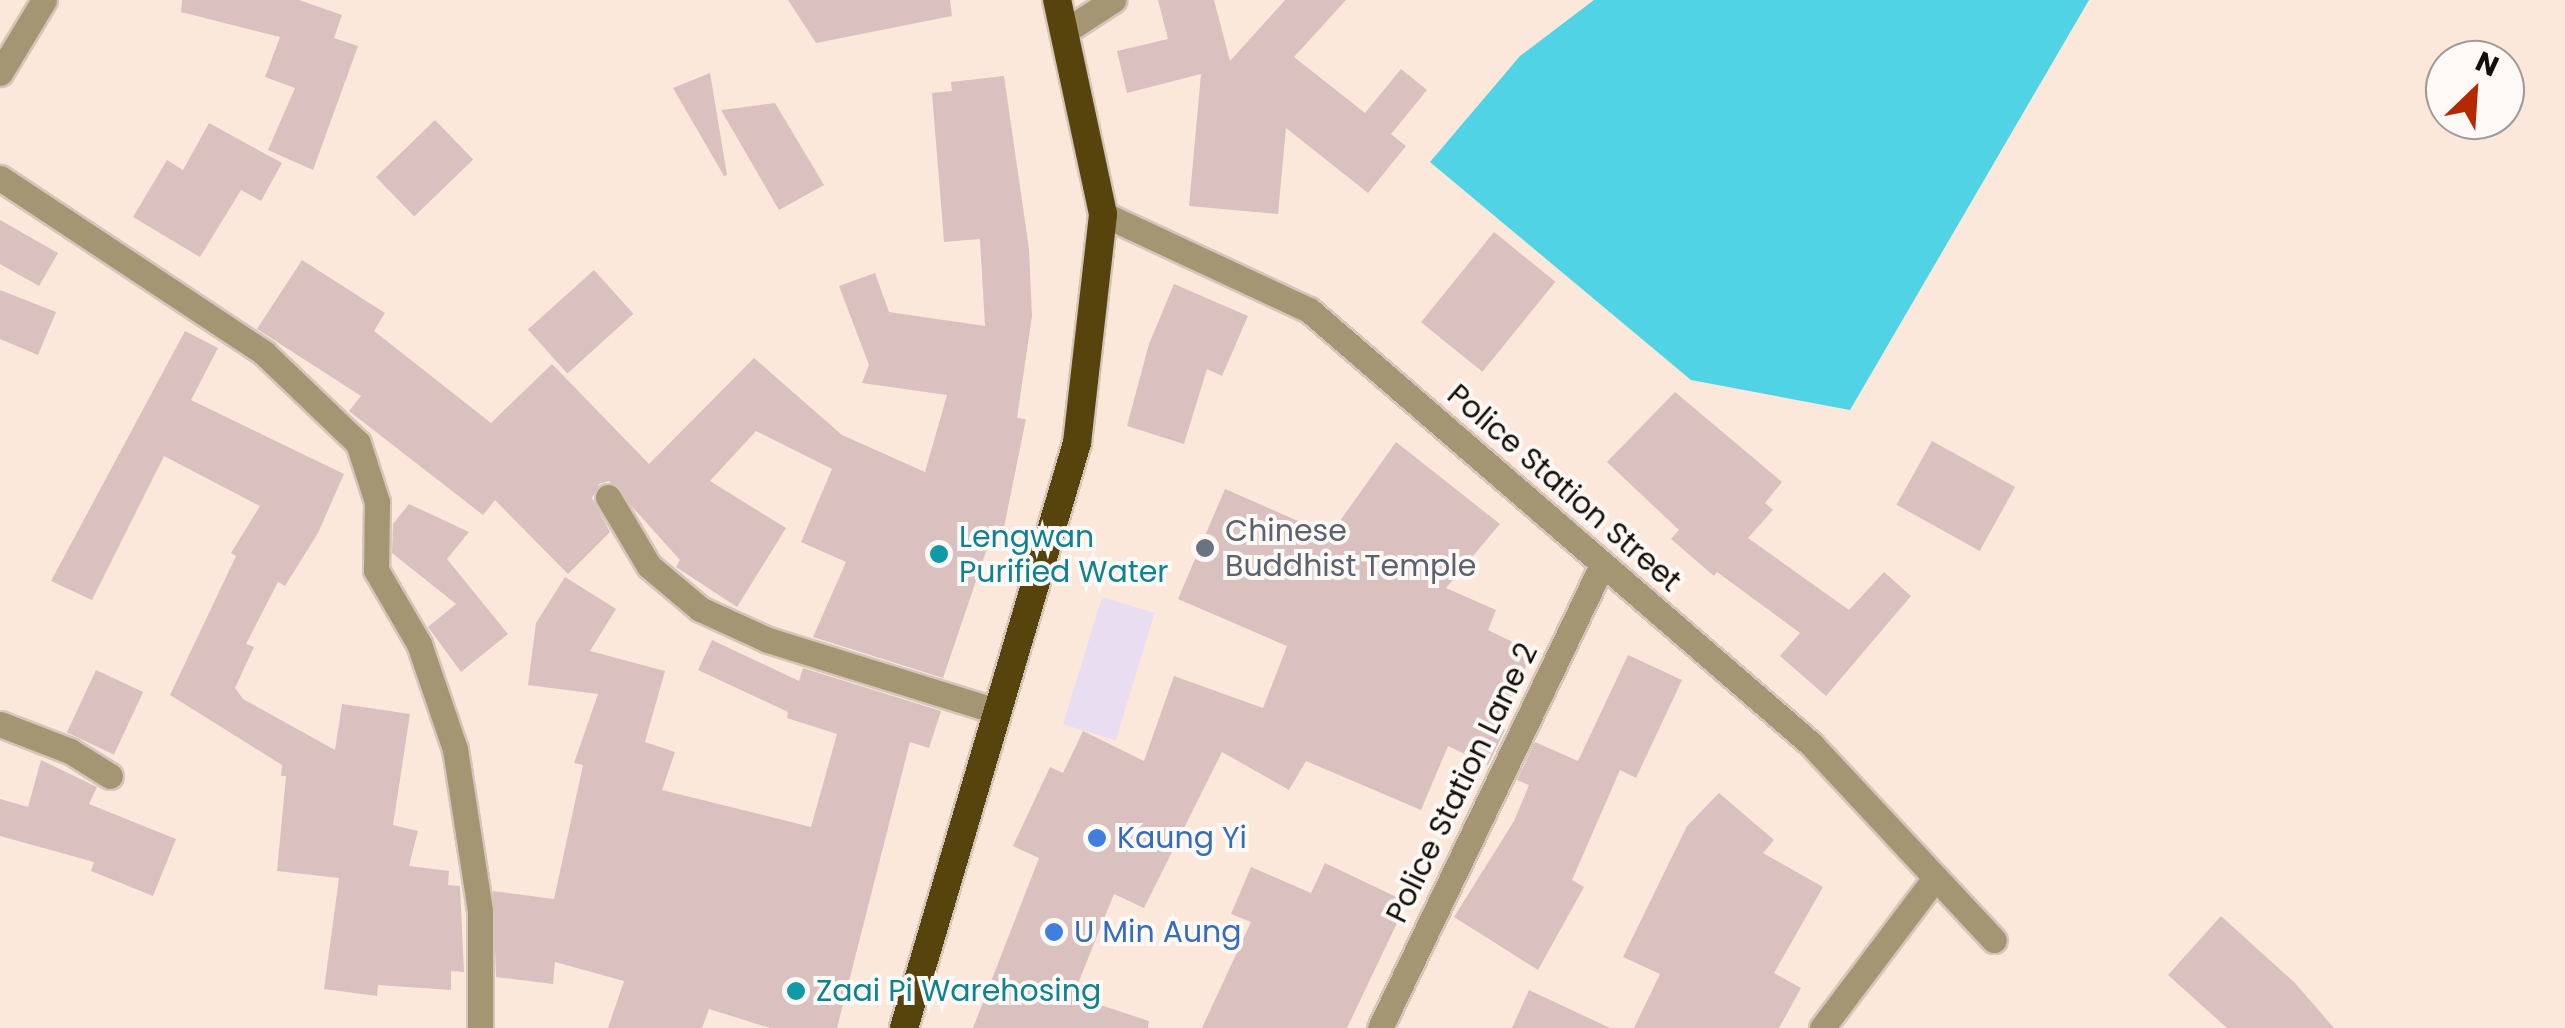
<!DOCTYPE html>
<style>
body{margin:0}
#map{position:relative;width:2565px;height:1028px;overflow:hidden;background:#fbe8da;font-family:Poppins,sans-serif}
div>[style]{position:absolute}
.commercial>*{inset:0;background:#e9ddf1;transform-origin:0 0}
.water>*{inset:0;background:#50d3e4}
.building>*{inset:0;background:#dac1bf;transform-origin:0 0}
.roads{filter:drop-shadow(2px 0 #d6c5b9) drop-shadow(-2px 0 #d6c5b9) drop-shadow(0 2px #d6c5b9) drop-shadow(0 -2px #d6c5b9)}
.minor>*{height:25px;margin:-12.5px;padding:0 12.5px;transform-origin:12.5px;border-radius:12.5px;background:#a49673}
.trunk>*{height:28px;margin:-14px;padding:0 14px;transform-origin:14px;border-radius:14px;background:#56440c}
.dots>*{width:28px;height:28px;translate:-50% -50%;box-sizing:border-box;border:5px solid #fcf9f6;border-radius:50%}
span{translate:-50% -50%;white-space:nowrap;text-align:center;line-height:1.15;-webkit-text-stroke:8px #fcf9f6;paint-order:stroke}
.street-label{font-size:30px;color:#150f0a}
.worship-label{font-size:30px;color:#5b616d}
.left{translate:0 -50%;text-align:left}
.culture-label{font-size:30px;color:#0d838f}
.shop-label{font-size:30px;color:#366cbe}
.north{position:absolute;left:2425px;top:40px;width:100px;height:100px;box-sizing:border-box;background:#fcf9f6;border:2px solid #a09b98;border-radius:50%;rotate:25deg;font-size:28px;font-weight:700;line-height:40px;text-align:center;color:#150f0a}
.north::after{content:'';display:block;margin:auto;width:35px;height:45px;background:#b42802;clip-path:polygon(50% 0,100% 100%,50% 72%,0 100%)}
</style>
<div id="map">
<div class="commercial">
<div style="left:1102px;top:597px;width:55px;height:133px;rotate:17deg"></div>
</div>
<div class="water">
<div style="clip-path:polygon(1594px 0,2089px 0,1850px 410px,1691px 380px,1430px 162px,1520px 56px)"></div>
</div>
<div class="building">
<div style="clip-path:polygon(182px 0,299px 0,342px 15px,334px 38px,358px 46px,313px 170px,268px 150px,295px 88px,265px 77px,280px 37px,181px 12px)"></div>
<div style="clip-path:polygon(788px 0,950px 0,952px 16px,816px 43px)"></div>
<div style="clip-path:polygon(1158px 0,1214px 0,1230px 61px,1285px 0,1346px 0,1294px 57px,1365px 113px,1401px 69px,1427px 90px,1391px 134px,1406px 146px,1368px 193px,1286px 128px,1278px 214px,1189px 206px,1201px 74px,1127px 93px,1117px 51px,1168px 39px)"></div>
<div style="clip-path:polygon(710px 73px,727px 175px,724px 176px,673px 88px)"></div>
<div style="clip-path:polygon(1004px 76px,1029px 249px,1032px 316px,1017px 418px,1026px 419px,1004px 527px,995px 525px,943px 678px,813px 637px,846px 562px,801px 542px,832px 469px,756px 431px,710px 481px,786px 528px,737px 607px,676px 567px,680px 560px,609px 481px,599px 484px,592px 498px,610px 532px,568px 574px,495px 500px,483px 515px,349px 411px,361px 396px,257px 329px,302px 260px,385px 313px,374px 331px,491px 423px,552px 364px,649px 464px,754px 358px,842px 435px,925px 472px,947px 395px,862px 383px,869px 365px,839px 286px,875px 273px,889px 312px,985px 326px,980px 239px,944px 242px,932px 93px,952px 91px,951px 82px)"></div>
<div style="clip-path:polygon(775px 103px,824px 185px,779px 210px,721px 110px)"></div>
<div style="left:435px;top:120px;width:55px;height:82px;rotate:46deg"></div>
<div style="clip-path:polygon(209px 123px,282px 163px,261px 201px,241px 190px,200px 257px,133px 217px,167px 160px,183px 170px)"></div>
<div style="clip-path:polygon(0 220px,58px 253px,39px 286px,0 264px)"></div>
<div style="left:1494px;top:232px;width:79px;height:116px;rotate:39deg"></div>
<div style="left:594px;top:270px;width:59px;height:89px;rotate:48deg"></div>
<div style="clip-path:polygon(1174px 284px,1248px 316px,1222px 376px,1207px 369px,1184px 444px,1127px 426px,1149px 344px)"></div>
<div style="clip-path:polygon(0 290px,56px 312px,38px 355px,0 339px)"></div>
<div style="clip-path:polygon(185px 331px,218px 348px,191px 400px,344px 474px,318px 533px,285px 586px,278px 582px,246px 644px,254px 647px,235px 688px,243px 699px,335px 750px,342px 704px,410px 714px,393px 825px,418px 831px,409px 866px,449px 871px,448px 885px,460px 886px,464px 972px,451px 971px,451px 990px,378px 985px,377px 996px,324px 989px,339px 878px,277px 871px,286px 776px,281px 776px,282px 765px,170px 695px,236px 556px,231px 553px,260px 506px,164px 456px,92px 600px,51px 581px)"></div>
<div style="clip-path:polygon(1675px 392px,1782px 482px,1765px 503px,1773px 510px,1748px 538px,1849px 610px,1884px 572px,1911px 596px,1826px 696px,1780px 656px,1800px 633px,1717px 572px,1714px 576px,1671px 539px,1679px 530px,1607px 462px)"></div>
<div style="left:1932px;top:441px;width:95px;height:73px;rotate:29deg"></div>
<div style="clip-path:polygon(1396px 442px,1500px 524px,1446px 588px,1496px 610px,1488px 630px,1533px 652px,1497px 726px,1505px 730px,1488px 765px,1448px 746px,1421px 810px,1306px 761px,1289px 790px,1222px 752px,1144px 908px,1114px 894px,1073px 996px,1149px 1021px,1148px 1028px,973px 1028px,1039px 858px,1013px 846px,1050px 767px,1063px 773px,1083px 731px,1144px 761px,1174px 676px,1263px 708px,1287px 646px,1178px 599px,1225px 489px,1330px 535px)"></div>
<div style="clip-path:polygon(409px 504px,469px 532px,447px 559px,508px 634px,461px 672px,428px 627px,456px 604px,392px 553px,393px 524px)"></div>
<div style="clip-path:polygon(565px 577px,616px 609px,590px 651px,665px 671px,645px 742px,675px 752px,662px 790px,811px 827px,837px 734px,787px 718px,788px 712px,698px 670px,712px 640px,799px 681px,803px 668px,941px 711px,929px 748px,910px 742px,837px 1028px,770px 1028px,709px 1009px,702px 1028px,608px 1028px,624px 981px,555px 962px,553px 984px,496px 977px,493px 891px,554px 899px,583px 765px,574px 763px,598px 694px,528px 685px,536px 623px)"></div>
<div style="clip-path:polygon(1628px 655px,1682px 680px,1636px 778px,1620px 770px,1572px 880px,1584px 887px,1538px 970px,1454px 917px,1514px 821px,1529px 785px,1517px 780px,1535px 742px,1578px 761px)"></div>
<div style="left:96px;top:670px;width:52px;height:69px;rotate:25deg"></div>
<div style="clip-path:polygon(41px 760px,97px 787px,89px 804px,176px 839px,153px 896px,91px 871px,94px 862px,0 836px,0 799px,28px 807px)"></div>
<div style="clip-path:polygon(1719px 793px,1774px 840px,1763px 853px,1823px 887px,1774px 973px,1801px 988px,1779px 1028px,1634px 1028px,1660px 974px,1623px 957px,1687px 826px)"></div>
<div style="clip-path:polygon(1325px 863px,1407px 902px,1347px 1028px,1202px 1028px,1251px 922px,1231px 914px,1251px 867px,1311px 893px)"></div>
<div style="clip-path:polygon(2221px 916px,2295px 983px,2334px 1028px,2227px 1028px,2168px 975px)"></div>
<div style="clip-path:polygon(1529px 990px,1610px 1028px,1512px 1028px)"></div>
</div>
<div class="roads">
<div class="minor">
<div style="left:1064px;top:32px;width:59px;rotate:-33.1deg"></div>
<div style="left:0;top:73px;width:85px;rotate:-58.9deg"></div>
<div style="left:0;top:178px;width:317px;rotate:33.5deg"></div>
<div style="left:264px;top:353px;width:130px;rotate:43.8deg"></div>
<div style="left:358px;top:443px;width:62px;rotate:72.1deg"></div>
<div style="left:377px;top:502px;width:68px;rotate:90.8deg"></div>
<div style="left:376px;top:570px;width:86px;rotate:59.8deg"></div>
<div style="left:419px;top:644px;width:111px;rotate:71.1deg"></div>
<div style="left:455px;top:749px;width:164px;rotate:81.2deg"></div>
<div style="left:480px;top:911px;width:117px;rotate:90deg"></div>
<div style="left:1103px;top:214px;width:227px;rotate:25deg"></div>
<div style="left:1309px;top:310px;width:664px;rotate:40.84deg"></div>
<div style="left:1811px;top:744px;width:268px;rotate:47deg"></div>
<div style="left:608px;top:497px;width:80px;rotate:59.3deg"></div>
<div style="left:649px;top:566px;width:67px;rotate:40.1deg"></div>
<div style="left:700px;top:609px;width:75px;rotate:24.5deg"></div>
<div style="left:768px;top:640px;width:239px;rotate:17.3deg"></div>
<div style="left:0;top:724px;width:75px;rotate:21.1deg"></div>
<div style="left:70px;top:751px;width:47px;rotate:32deg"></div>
<div style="left:1380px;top:1028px;width:513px;rotate:-64.38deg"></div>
<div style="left:1822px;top:1028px;width:188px;rotate:-53deg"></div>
</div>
<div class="trunk">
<div style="left:904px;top:1028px;width:610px;rotate:-73.53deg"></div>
<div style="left:1077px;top:443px;width:230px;rotate:-83.5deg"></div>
<div style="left:1103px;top:214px;width:219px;rotate:-102.1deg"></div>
</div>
</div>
<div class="dots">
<div style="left:1205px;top:548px;background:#6b7280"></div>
<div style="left:939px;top:554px;background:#0f9aa8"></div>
<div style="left:1097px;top:838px;background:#3f7fe0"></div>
<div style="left:1054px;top:932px;background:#3f7fe0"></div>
<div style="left:796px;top:991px;background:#0f9aa8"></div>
</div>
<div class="street-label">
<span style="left:1564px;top:488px;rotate:41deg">Police Station Street</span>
<span style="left:1462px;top:783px;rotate:-64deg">Police Station Lane 2</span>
</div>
<div class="worship-label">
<span class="left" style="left:1225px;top:548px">Chinese<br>Buddhist Temple</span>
</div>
<div class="culture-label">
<span class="left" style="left:959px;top:554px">Lengwan<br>Purified Water</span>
<span class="left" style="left:816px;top:991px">Zaai Pi Warehosing</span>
</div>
<div class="shop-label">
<span class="left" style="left:1117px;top:838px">Kaung Yi</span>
<span class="left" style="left:1074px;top:932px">U Min Aung</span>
</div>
<div class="north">N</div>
</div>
